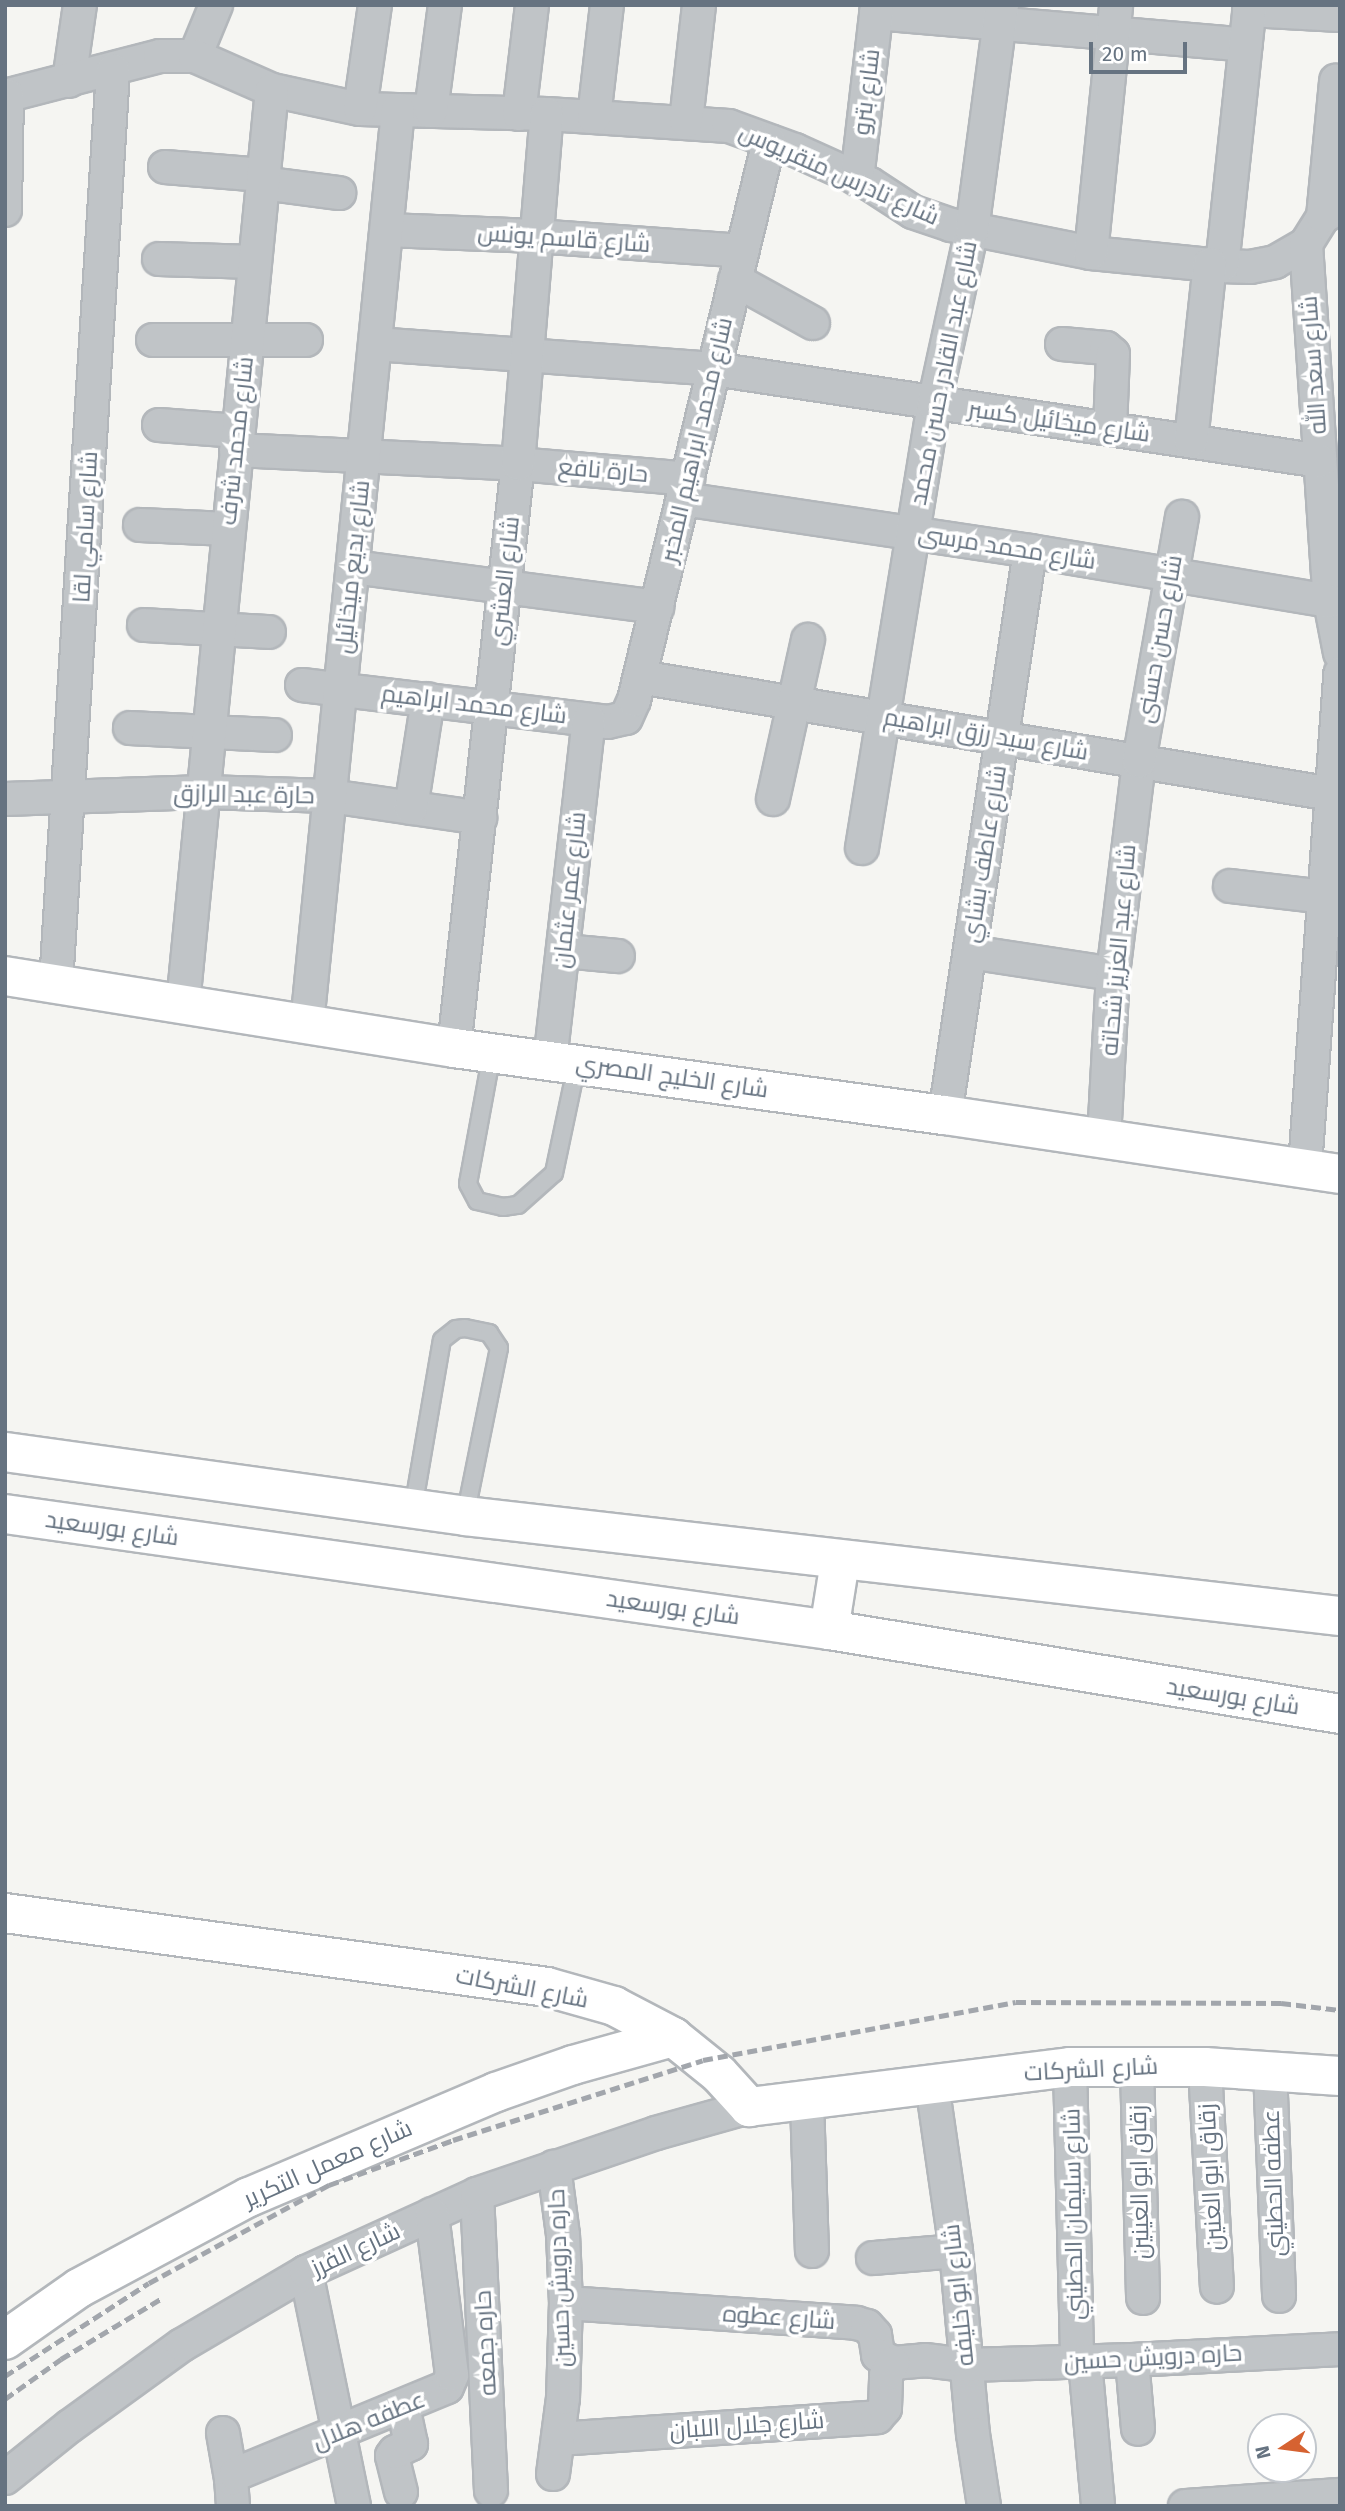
<!DOCTYPE html>
<meta charset="utf-8">
<style>
body{margin:0}
#map{position:relative;width:1345px;height:2511px;overflow:hidden;background:#f5f5f2;font-family:"Fira Sans",Cairo,sans-serif}
div>[style]{position:absolute}
.roads{filter:drop-shadow(2px 0 #b3b7bb) drop-shadow(-2px 0 #b3b7bb) drop-shadow(0 2px #b3b7bb) drop-shadow(0 -2px #b3b7bb)}
.lane>*{height:16px;margin:-8px;padding:0 8px;transform-origin:8px;border-radius:8px;background:#c0c4c7}
.street>*{height:32px;margin:-16px;padding:0 16px;transform-origin:16px;border-radius:16px;background:#c0c4c7}
.secondary>*{height:38px;margin:-19px;padding:0 19px;transform-origin:19px;border-radius:19px;background:#fff}
.primary>*{height:38px;margin:-19px;padding:0 19px;transform-origin:19px;border-radius:19px;background:#fff}
.rail>*{height:5px;margin-top:-2.5px;transform-origin:0;background:repeating-linear-gradient(90deg,#a2a6ac 0 10px,transparent 0 15px)}
span{translate:-50% -50%;white-space:nowrap;text-align:center;line-height:1.15;-webkit-text-stroke:7px #fff;paint-order:stroke}
.street-label{font-size:24px;color:#667381}
.frame{position:absolute;inset:0;border:7px solid #667381;pointer-events:none}
.north{position:absolute;left:1247px;top:2413px;width:70px;height:70px;box-sizing:border-box;background:#fff;border:2px solid #c2c7cd;border-radius:50%;rotate:257deg;font-size:19px;font-weight:700;line-height:28px;text-align:center;color:#667381}
.north::after{content:'';display:block;margin:auto;width:24px;height:32px;background:#d66231;clip-path:polygon(50% 0,100% 100%,50% 72%,0 100%)}
.scale{position:absolute;left:1089px;top:42px;width:98px;height:32px;box-sizing:border-box;border:4px solid #667381;border-top:0;padding-left:9px;font-size:21px;line-height:24px;white-space:nowrap;color:#667381;-webkit-text-stroke:5px #fff;paint-order:stroke}
</style>
<div id="map">
<div class="roads">
<div class="lane">
<div style="left:492px;top:1053px;width:133px;rotate:100.4deg"></div>
<div style="left:468px;top:1184px;width:19px;rotate:62deg"></div>
<div style="left:477px;top:1201px;width:27px;rotate:13deg"></div>
<div style="left:503px;top:1207px;width:15px;rotate:-8deg"></div>
<div style="left:518px;top:1205px;width:48px;rotate:-41.6deg"></div>
<div style="left:554px;top:1173px;width:111px;rotate:-78.1deg"></div>
<div style="left:413px;top:1509px;width:171px;rotate:-80.3deg"></div>
<div style="left:442px;top:1340px;width:18px;rotate:-38deg"></div>
<div style="left:456px;top:1329px;width:9px;rotate:-6deg"></div>
<div style="left:465px;top:1328px;width:25px;rotate:12deg"></div>
<div style="left:489px;top:1333px;width:18px;rotate:56deg"></div>
<div style="left:499px;top:1348px;width:171px;rotate:101.4deg"></div>
</div>
<div class="street">
<div style="left:1249px;top:10px;width:91px;rotate:3.1deg"></div>
<div style="left:876px;top:13px;width:371px;rotate:4.9deg"></div>
<div style="left:195px;top:56px;width:55px;rotate:-67.6deg"></div>
<div style="left:69px;top:81px;width:77px;rotate:-81.8deg"></div>
<div style="left:5px;top:96px;width:160px;rotate:-14.5deg"></div>
<div style="left:160px;top:56px;width:35px"></div>
<div style="left:195px;top:56px;width:84px;rotate:23.8deg"></div>
<div style="left:272px;top:90px;width:90px;rotate:12.2deg"></div>
<div style="left:360px;top:109px;width:187px;rotate:1.5deg"></div>
<div style="left:547px;top:114px;width:182px;rotate:3.8deg"></div>
<div style="left:729px;top:126px;width:70px;rotate:20deg"></div>
<div style="left:795px;top:150px;width:82px;rotate:24.4deg"></div>
<div style="left:870px;top:184px;width:51px;rotate:33.1deg"></div>
<div style="left:913px;top:212px;width:40px;rotate:18.9deg"></div>
<div style="left:951px;top:225px;width:143px;rotate:11.3deg"></div>
<div style="left:1091px;top:253px;width:132px;rotate:5.7deg"></div>
<div style="left:1222px;top:266px;width:28px;rotate:2deg"></div>
<div style="left:1250px;top:267px;width:25px;rotate:-11deg"></div>
<div style="left:1275px;top:262px;width:36px;rotate:-30deg"></div>
<div style="left:1306px;top:244px;width:32px;rotate:-58deg"></div>
<div style="left:1323px;top:217px;width:20px;rotate:-30deg"></div>
<div style="left:360px;top:109px;width:105px;rotate:-81.8deg"></div>
<div style="left:431px;top:111px;width:107px;rotate:-82.5deg"></div>
<div style="left:519px;top:114px;width:110px;rotate:-83.2deg"></div>
<div style="left:594px;top:117px;width:113px;rotate:-83.4deg"></div>
<div style="left:686px;top:121px;width:117px;rotate:-83.6deg"></div>
<div style="left:165px;top:167px;width:98px;rotate:4.7deg"></div>
<div style="left:857px;top:179px;width:175px;rotate:-83.4deg"></div>
<div style="left:262px;top:183px;width:78px;rotate:7.4deg"></div>
<div style="left:5px;top:210px;width:115px;rotate:-89deg"></div>
<div style="left:1323px;top:217px;width:137px;rotate:-84.5deg"></div>
<div style="left:387px;top:230px;width:148px;rotate:2.3deg"></div>
<div style="left:535px;top:236px;width:208px;rotate:4.1deg"></div>
<div style="left:1306px;top:244px;width:358px;rotate:86.2deg"></div>
<div style="left:1330px;top:601px;width:53px;rotate:79.1deg"></div>
<div style="left:1091px;top:253px;width:249px;rotate:-84.2deg"></div>
<div style="left:159px;top:259px;width:95px;rotate:1.8deg"></div>
<div style="left:1222px;top:266px;width:262px;rotate:-83.9deg"></div>
<div style="left:735px;top:280px;width:89px;rotate:28.9deg"></div>
<div style="left:153px;top:340px;width:153px"></div>
<div style="left:375px;top:344px;width:340px;rotate:4.2deg"></div>
<div style="left:714px;top:369px;width:613px;rotate:8.63deg"></div>
<div style="left:1062px;top:344px;width:44px;rotate:5.2deg"></div>
<div style="left:1106px;top:348px;width:9px;rotate:41deg"></div>
<div style="left:1113px;top:354px;width:75px;rotate:92.3deg"></div>
<div style="left:159px;top:425px;width:79px;rotate:4.3deg"></div>
<div style="left:1191px;top:441px;width:178px;rotate:-83.9deg"></div>
<div style="left:236px;top:450px;width:282px;rotate:2.8deg"></div>
<div style="left:518px;top:464px;width:171px;rotate:5deg"></div>
<div style="left:683px;top:499px;width:351px;rotate:8.5deg"></div>
<div style="left:1030px;top:551px;width:304px;rotate:9.5deg"></div>
<div style="left:140px;top:525px;width:88px;rotate:2.6deg"></div>
<div style="left:353px;top:567px;width:307px;rotate:7.5deg"></div>
<div style="left:144px;top:625px;width:125px;rotate:3.2deg"></div>
<div style="left:640px;top:677px;width:701px;rotate:9.61deg"></div>
<div style="left:302px;top:685px;width:308px;rotate:6.9deg"></div>
<div style="left:608px;top:722px;width:18px;rotate:-13deg"></div>
<div style="left:626px;top:718px;width:20px;rotate:-66deg"></div>
<div style="left:634px;top:700px;width:575px;rotate:-76.42deg"></div>
<div style="left:130px;top:728px;width:145px;rotate:2.8deg"></div>
<div style="left:5px;top:799px;width:199px;rotate:-2deg"></div>
<div style="left:204px;top:792px;width:126px;rotate:1.8deg"></div>
<div style="left:330px;top:796px;width:152px;rotate:8.3deg"></div>
<div style="left:773px;top:799px;width:163px;rotate:-77.6deg"></div>
<div style="left:411px;top:808px;width:110px;rotate:-81.1deg"></div>
<div style="left:862px;top:848px;width:450px;rotate:-80.8deg"></div>
<div style="left:934px;top:404px;width:178px;rotate:-77.7deg"></div>
<div style="left:972px;top:230px;width:227px;rotate:-82.4deg"></div>
<div style="left:1230px;top:886px;width:96px;rotate:6.6deg"></div>
<div style="left:564px;top:951px;width:54px;rotate:5.3deg"></div>
<div style="left:970px;top:952px;width:145px;rotate:8.7deg"></div>
<div style="left:56px;top:984px;width:916px;rotate:-86.43deg"></div>
<div style="left:183px;top:1004px;width:918px;rotate:-84.44deg"></div>
<div style="left:307px;top:1024px;width:918px;rotate:-84.31deg"></div>
<div style="left:454px;top:1048px;width:587px;rotate:-83.75deg"></div>
<div style="left:518px;top:464px;width:351px;rotate:-85.3deg"></div>
<div style="left:550px;top:1061px;width:343px;rotate:-83.5deg"></div>
<div style="left:945px;top:1115px;width:570px;rotate:-81.43deg"></div>
<div style="left:1104px;top:1139px;width:165px;rotate:-86.9deg"></div>
<div style="left:1113px;top:974px;width:215px;rotate:-83deg"></div>
<div style="left:1139px;top:761px;width:248px;rotate:-80deg"></div>
<div style="left:1305px;top:1167px;width:495px;rotate:-85.9deg"></div>
<div style="left:1070px;top:2067px;width:295px;rotate:88.6deg"></div>
<div style="left:1137px;top:2067px;width:231px;rotate:88.5deg"></div>
<div style="left:1205px;top:2067px;width:220px;rotate:86.9deg"></div>
<div style="left:1270px;top:2070px;width:226px;rotate:87.7deg"></div>
<div style="left:932px;top:2084px;width:169px;rotate:81.8deg"></div>
<div style="left:956px;top:2251px;width:184px;rotate:84.7deg"></div>
<div style="left:973px;top:2434px;width:73px;rotate:81.3deg"></div>
<div style="left:807px;top:2102px;width:149px;rotate:88.1deg"></div>
<div style="left:477px;top:2194px;width:297px;rotate:87.3deg"></div>
<div style="left:873px;top:2258px;width:83px;rotate:-4.8deg"></div>
<div style="left:306px;top:2272px;width:239px;rotate:78.4deg"></div>
<div style="left:566px;top:2303px;width:291px;rotate:3.9deg"></div>
<div style="left:856px;top:2323px;width:11px;rotate:15deg"></div>
<div style="left:867px;top:2326px;width:12px;rotate:48deg"></div>
<div style="left:875px;top:2335px;width:20px;rotate:81deg"></div>
<div style="left:878px;top:2355px;width:17px;rotate:28deg"></div>
<div style="left:893px;top:2363px;width:32px;rotate:-5deg"></div>
<div style="left:925px;top:2360px;width:41px;rotate:7deg"></div>
<div style="left:966px;top:2365px;width:166px;rotate:-1.7deg"></div>
<div style="left:1132px;top:2360px;width:208px;rotate:-3deg"></div>
<div style="left:1132px;top:2360px;width:69px;rotate:85deg"></div>
<div style="left:1085px;top:2362px;width:145px;rotate:84.8deg"></div>
<div style="left:223px;top:2433px;width:47px;rotate:80.1deg"></div>
<div style="left:558px;top:2439px;width:320px;rotate:-3.9deg"></div>
<div style="left:877px;top:2417px;width:12px;rotate:-48deg"></div>
<div style="left:885px;top:2408px;width:33px;rotate:-88deg"></div>
<div style="left:886px;top:2375px;width:14px;rotate:-60deg"></div>
<div style="left:553px;top:2474px;width:77px;rotate:-82.5deg"></div>
<div style="left:563px;top:2398px;width:95px;rotate:-88.2deg"></div>
<div style="left:566px;top:2303px;width:68px;rotate:-92.5deg"></div>
<div style="left:563px;top:2235px;width:69px;rotate:-97.5deg"></div>
<div style="left:5px;top:2478px;width:83px;rotate:-38.7deg"></div>
<div style="left:70px;top:2426px;width:138px;rotate:-35.9deg"></div>
<div style="left:182px;top:2345px;width:144px;rotate:-30.5deg"></div>
<div style="left:306px;top:2272px;width:188px;rotate:-24.5deg"></div>
<div style="left:477px;top:2194px;width:189px;rotate:-18.8deg"></div>
<div style="left:656px;top:2133px;width:97px;rotate:-15.6deg"></div>
<div style="left:401px;top:2492px;width:37px;rotate:-104deg"></div>
<div style="left:392px;top:2456px;width:5px;rotate:-53deg"></div>
<div style="left:395px;top:2452px;width:18px;rotate:-27deg"></div>
<div style="left:411px;top:2444px;width:38px;rotate:-102deg"></div>
<div style="left:233px;top:2506px;width:27px;rotate:-94deg"></div>
<div style="left:231px;top:2479px;width:7px;rotate:-45deg"></div>
<div style="left:236px;top:2474px;width:228px;rotate:-22.4deg"></div>
<div style="left:447px;top:2387px;width:13px;rotate:-67deg"></div>
<div style="left:452px;top:2375px;width:162px;rotate:-97.1deg"></div>
<div style="left:1185px;top:2506px;width:155px;rotate:-4.1deg"></div>
</div>
<div class="secondary">
<div style="left:5px;top:976px;width:455px;rotate:9.1deg"></div>
<div style="left:454px;top:1048px;width:496px;rotate:7.8deg"></div>
<div style="left:945px;top:1115px;width:399px;rotate:8.5deg"></div>
<div style="left:5px;top:1913px;width:547px;rotate:7.77deg"></div>
<div style="left:547px;top:1987px;width:70px;rotate:15.8deg"></div>
<div style="left:614px;top:2006px;width:67px;rotate:27.7deg"></div>
<div style="left:673px;top:2037px;width:59px;rotate:38.8deg"></div>
<div style="left:719px;top:2074px;width:45px;rotate:47.7deg"></div>
<div style="left:749px;top:2107px;width:323px;rotate:-7.1deg"></div>
<div style="left:1070px;top:2067px;width:135px"></div>
<div style="left:1205px;top:2067px;width:135px;rotate:3.8deg"></div>
<div style="left:5px;top:2340px;width:90px;rotate:-35.1deg"></div>
<div style="left:79px;top:2288px;width:193px;rotate:-28.2deg"></div>
<div style="left:249px;top:2197px;width:268px;rotate:-23deg"></div>
<div style="left:496px;top:2092px;width:82px;rotate:-19.3deg"></div>
<div style="left:573px;top:2065px;width:104px;rotate:-15.6deg"></div>
</div>
<div class="primary">
<div style="left:5px;top:1452px;width:464px;rotate:7.9deg"></div>
<div style="left:465px;top:1516px;width:881px;rotate:6.52deg"></div>
<div style="left:5px;top:1514px;width:832px;rotate:8.01deg"></div>
<div style="left:829px;top:1630px;width:518px;rotate:9.33deg"></div>
<div style="left:829px;top:1630px;width:70px;rotate:-80.9deg"></div>
</div>
</div>
<div class="rail">
<div style="left:5px;top:2376px;width:171px;rotate:-32.9deg"></div>
<div style="left:149px;top:2283px;width:205px;rotate:-28.6deg"></div>
<div style="left:329px;top:2185px;width:132px;rotate:-19.9deg"></div>
<div style="left:453px;top:2140px;width:262px;rotate:-17.7deg"></div>
<div style="left:703px;top:2060px;width:318px;rotate:-10.5deg"></div>
<div style="left:1016px;top:2002px;width:265px;rotate:0.2deg"></div>
<div style="left:1281px;top:2003px;width:59px;rotate:6.8deg"></div>
<div style="left:5px;top:2399px;width:69px;rotate:-35.5deg"></div>
<div style="left:61px;top:2359px;width:118px;rotate:-31.1deg"></div>
</div>
<div class="street-label">
<span style="left:867px;top:92px;rotate:-83deg">شارع بترو</span>
<span style="left:839px;top:175px;rotate:24deg">شارع تادرس منقريوس</span>
<span style="left:564px;top:239px;rotate:4deg">شارع قاسم يونس</span>
<span style="left:1314px;top:365px;rotate:-94deg">شارع سعد الله</span>
<span style="left:944px;top:373px;rotate:-79deg">شارع عبد القادر حسن محمد</span>
<span style="left:1059px;top:422px;rotate:8deg">شارع ميخائيل كسبر</span>
<span style="left:697px;top:440px;rotate:-77deg">شارع محمد ابراهيم المخبر</span>
<span style="left:237px;top:441px;rotate:-84deg">شارع محمد شرف</span>
<span style="left:603px;top:471px;rotate:5deg">حارة نافع</span>
<span style="left:86px;top:527px;rotate:-87deg">شارع سامي لقا</span>
<span style="left:1007px;top:548px;rotate:9deg">شارع محمد مرسى</span>
<span style="left:353px;top:567px;rotate:-84deg">شارع بديع ميخائيل</span>
<span style="left:505px;top:581px;rotate:-84deg">شارع العشري</span>
<span style="left:1160px;top:639px;rotate:-80deg">شارع حسن حسنى</span>
<span style="left:474px;top:705px;rotate:7deg">شارع محمد ابراهيم</span>
<span style="left:986px;top:735px;rotate:10deg">شارع سيد رزق ابراهيم</span>
<span style="left:244px;top:795px;rotate:1deg">حارة عبد الرازق</span>
<span style="left:985px;top:854px;rotate:-81deg">شارع عاطف بشاي</span>
<span style="left:570px;top:890px;rotate:-84deg">شارع عمر عثمان</span>
<span style="left:1119px;top:950px;rotate:-85deg">شارع عبد العزيز شحاته</span>
<span style="left:672px;top:1077px;rotate:8deg">شارع الخليج المصري</span>
<span style="left:112px;top:1529px;rotate:8deg">شارع بورسعيد</span>
<span style="left:673px;top:1608px;rotate:8deg">شارع بورسعيد</span>
<span style="left:1233px;top:1697px;rotate:9deg">شارع بورسعيد</span>
<span style="left:522px;top:1988px;rotate:11deg">شارع الشركات</span>
<span style="left:1091px;top:2070px;rotate:-3deg">شارع الشركات</span>
<span style="left:328px;top:2164px;rotate:-24deg">شارع معمل التكرير</span>
<span style="left:1211px;top:2177px;rotate:-93deg">زقاق ابو العنين</span>
<span style="left:1140px;top:2182px;rotate:-91deg">زقاق ابو العينين</span>
<span style="left:1274px;top:2183px;rotate:-92deg">عطفه الحطيني</span>
<span style="left:1074px;top:2214px;rotate:-91deg">شارع سليمان الحطيني</span>
<span style="left:356px;top:2250px;rotate:-25deg">شارع الفرز</span>
<span style="left:560px;top:2278px;rotate:-92deg">حاره درويش حسين</span>
<span style="left:959px;top:2295px;rotate:-96deg">شارع ابو خليفه</span>
<span style="left:779px;top:2318px;rotate:4deg">شارع عطوه</span>
<span style="left:486px;top:2343px;rotate:-93deg">حاره جمعه</span>
<span style="left:1153px;top:2358px;rotate:-3deg">حاره درويش حسين</span>
<span style="left:369px;top:2421px;rotate:-22deg">عطفه هلال</span>
<span style="left:747px;top:2426px;rotate:-4deg">شارع جلال اللبان</span>
</div>
<div class="frame"></div>
<div class="north">N</div>
<div class="scale">20 m</div>
</div>
